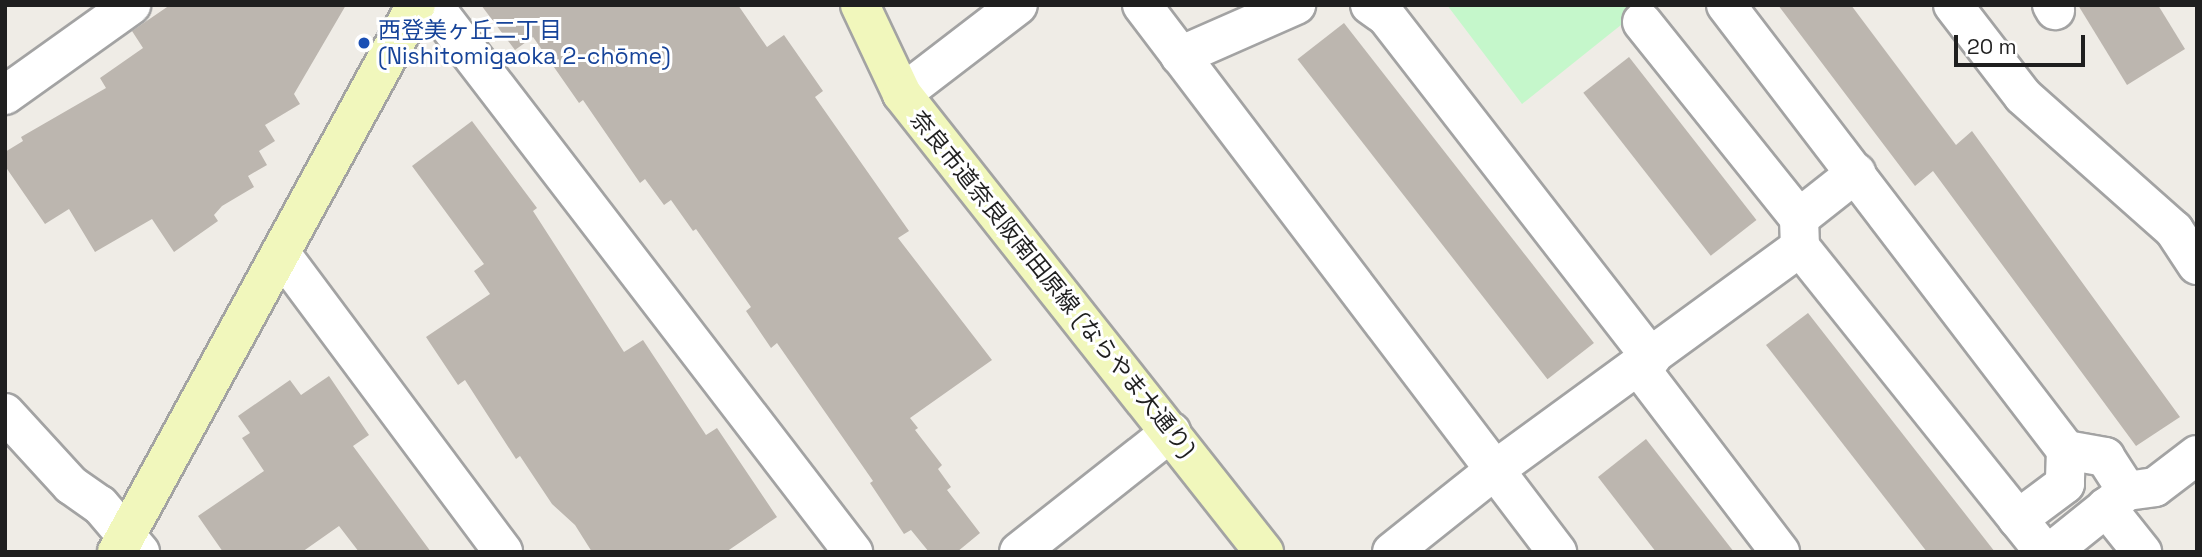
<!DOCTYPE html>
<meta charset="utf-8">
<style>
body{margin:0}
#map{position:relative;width:2202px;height:557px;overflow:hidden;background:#efece6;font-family:"Space Grotesk","Noto Sans JP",sans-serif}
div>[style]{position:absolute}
.park>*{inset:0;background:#c5f7cb}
.building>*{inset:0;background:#bcb6af;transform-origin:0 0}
.roads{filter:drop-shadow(2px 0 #a3a3a3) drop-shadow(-2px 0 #a3a3a3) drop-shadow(0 2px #a3a3a3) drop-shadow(0 -2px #a3a3a3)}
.street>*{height:38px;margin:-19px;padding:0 19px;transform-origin:19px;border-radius:19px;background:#fff}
.secondary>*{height:38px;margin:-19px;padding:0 19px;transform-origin:19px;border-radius:19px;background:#f1f7bc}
.dots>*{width:19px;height:19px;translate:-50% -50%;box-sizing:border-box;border:4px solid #fff;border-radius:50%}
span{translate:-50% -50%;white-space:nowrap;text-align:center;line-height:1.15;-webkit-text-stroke:6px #fff;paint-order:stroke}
.transit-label{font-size:23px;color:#164399}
.left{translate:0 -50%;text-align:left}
.street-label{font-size:23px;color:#1f1f1f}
.frame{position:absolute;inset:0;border:7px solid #1f1f1f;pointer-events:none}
.scale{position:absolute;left:1954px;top:35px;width:131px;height:32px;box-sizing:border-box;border:4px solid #1f1f1f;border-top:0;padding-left:9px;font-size:21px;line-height:24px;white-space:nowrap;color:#1f1f1f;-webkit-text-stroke:5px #fff;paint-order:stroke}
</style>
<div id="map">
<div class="park">
<div style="clip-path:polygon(1447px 5px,1646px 5px,1522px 104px)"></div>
</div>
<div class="building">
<div style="clip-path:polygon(170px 5px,346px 5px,294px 94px,300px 104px,265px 125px,275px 141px,259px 151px,267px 165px,248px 176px,254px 187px,222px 206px,214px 215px,218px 221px,174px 252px,152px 219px,95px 252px,69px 209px,45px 224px,5px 166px,5px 152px,23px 141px,21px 137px,106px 88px,100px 78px,143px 48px,132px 31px)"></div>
<div style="clip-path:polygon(481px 5px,738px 5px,767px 47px,784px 35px,823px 91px,815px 97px,909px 231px,898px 238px,992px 360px,910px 418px,918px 428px,915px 430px,942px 465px,938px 469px,951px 487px,947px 490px,980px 533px,957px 552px,929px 552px,911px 530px,904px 534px,870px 483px,873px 481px,777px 343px,771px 348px,746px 311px,751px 307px,696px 229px,693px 231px,671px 200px,664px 205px,645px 179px,640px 183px,583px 100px,579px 103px,533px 37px,515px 50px)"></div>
<div style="clip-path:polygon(1778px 5px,1851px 5px,1956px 145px,1972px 131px,2180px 417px,2136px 446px,1933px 171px,1915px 186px)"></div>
<div style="clip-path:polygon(2078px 5px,2158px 5px,2185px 49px,2127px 85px)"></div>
<div style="left:1344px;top:23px;width:406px;height:59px;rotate:52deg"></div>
<div style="left:1629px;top:57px;width:207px;height:58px;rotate:52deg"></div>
<div style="clip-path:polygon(472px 121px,537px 208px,533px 211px,624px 352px,643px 340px,706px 435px,717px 428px,777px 517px,726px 552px,592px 552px,575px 525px,552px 504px,520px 456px,516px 459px,465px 380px,458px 385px,426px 337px,490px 294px,474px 271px,484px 264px,412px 166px)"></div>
<div style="clip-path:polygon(1808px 313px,1995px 552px,1927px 552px,1766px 345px)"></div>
<div style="clip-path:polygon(329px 376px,369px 435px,353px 446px,431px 552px,359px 552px,339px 526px,302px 552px,223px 552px,198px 516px,264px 471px,242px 438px,250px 433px,238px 416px,290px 380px,301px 395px)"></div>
<div style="clip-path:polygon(1646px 439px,1734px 552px,1656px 552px,1598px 477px)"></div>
</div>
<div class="roads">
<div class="street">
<div style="left:433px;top:5px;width:690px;rotate:52.48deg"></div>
<div style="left:1142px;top:5px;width:687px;rotate:52.81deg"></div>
<div style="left:1370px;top:5px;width:19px;rotate:35deg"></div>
<div style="left:1386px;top:16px;width:433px;rotate:52.2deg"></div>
<div style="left:1726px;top:5px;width:560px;rotate:52.62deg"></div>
<div style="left:2066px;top:450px;width:34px;rotate:92deg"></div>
<div style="left:2065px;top:484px;width:59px;rotate:143.3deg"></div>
<div style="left:1953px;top:5px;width:115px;rotate:52.4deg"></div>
<div style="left:2023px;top:96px;width:202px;rotate:41.6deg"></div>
<div style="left:2174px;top:230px;width:42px;rotate:56.7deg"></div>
<div style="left:2052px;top:5px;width:6px;rotate:59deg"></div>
<div style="left:1642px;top:22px;width:251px;rotate:51.3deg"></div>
<div style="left:1180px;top:56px;width:127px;rotate:-23.7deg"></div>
<div style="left:902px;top:94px;width:146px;rotate:-37.5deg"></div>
<div style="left:5px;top:95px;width:155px;rotate:-35.5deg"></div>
<div style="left:1800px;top:247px;width:391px;rotate:51.3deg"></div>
<div style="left:282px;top:255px;width:370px;rotate:53.3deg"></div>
<div style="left:1639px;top:367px;width:233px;rotate:52.7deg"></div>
<div style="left:5px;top:413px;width:98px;rotate:47.5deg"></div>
<div style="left:71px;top:485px;width:35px;rotate:35deg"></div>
<div style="left:100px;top:505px;width:62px;rotate:49.6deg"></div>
<div style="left:2066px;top:450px;width:40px;rotate:10deg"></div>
<div style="left:2105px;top:457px;width:40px;rotate:57.1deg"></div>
<div style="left:2106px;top:507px;width:58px;rotate:51.3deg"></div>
<div style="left:1019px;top:552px;width:194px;rotate:-38.3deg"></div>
<div style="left:1392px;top:552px;width:133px;rotate:-38.6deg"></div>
<div style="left:1496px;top:469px;width:376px;rotate:-36.1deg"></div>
<div style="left:1800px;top:247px;width:29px;rotate:-92deg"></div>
<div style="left:1799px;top:218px;width:73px;rotate:-38.3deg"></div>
<div style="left:2051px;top:552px;width:97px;rotate:-38.8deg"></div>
<div style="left:2127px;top:491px;width:28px;rotate:-8deg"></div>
<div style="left:2155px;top:487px;width:53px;rotate:-37.3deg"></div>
</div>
<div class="secondary">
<div style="left:860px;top:5px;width:98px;rotate:64.7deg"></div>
<div style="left:902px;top:94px;width:584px;rotate:51.68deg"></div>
<div style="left:117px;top:552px;width:623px;rotate:-61.34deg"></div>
</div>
</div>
<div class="dots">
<div style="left:364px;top:43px;background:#1a4fb4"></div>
</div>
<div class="transit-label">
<span class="left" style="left:378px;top:43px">西登美ヶ丘二丁目<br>(Nishitomigaoka 2-chōme)</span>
</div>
<div class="street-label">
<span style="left:1053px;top:284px;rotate:51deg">奈良市道奈良阪南田原線 (ならやま大通り)</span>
</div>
<div class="frame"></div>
<div class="scale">20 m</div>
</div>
